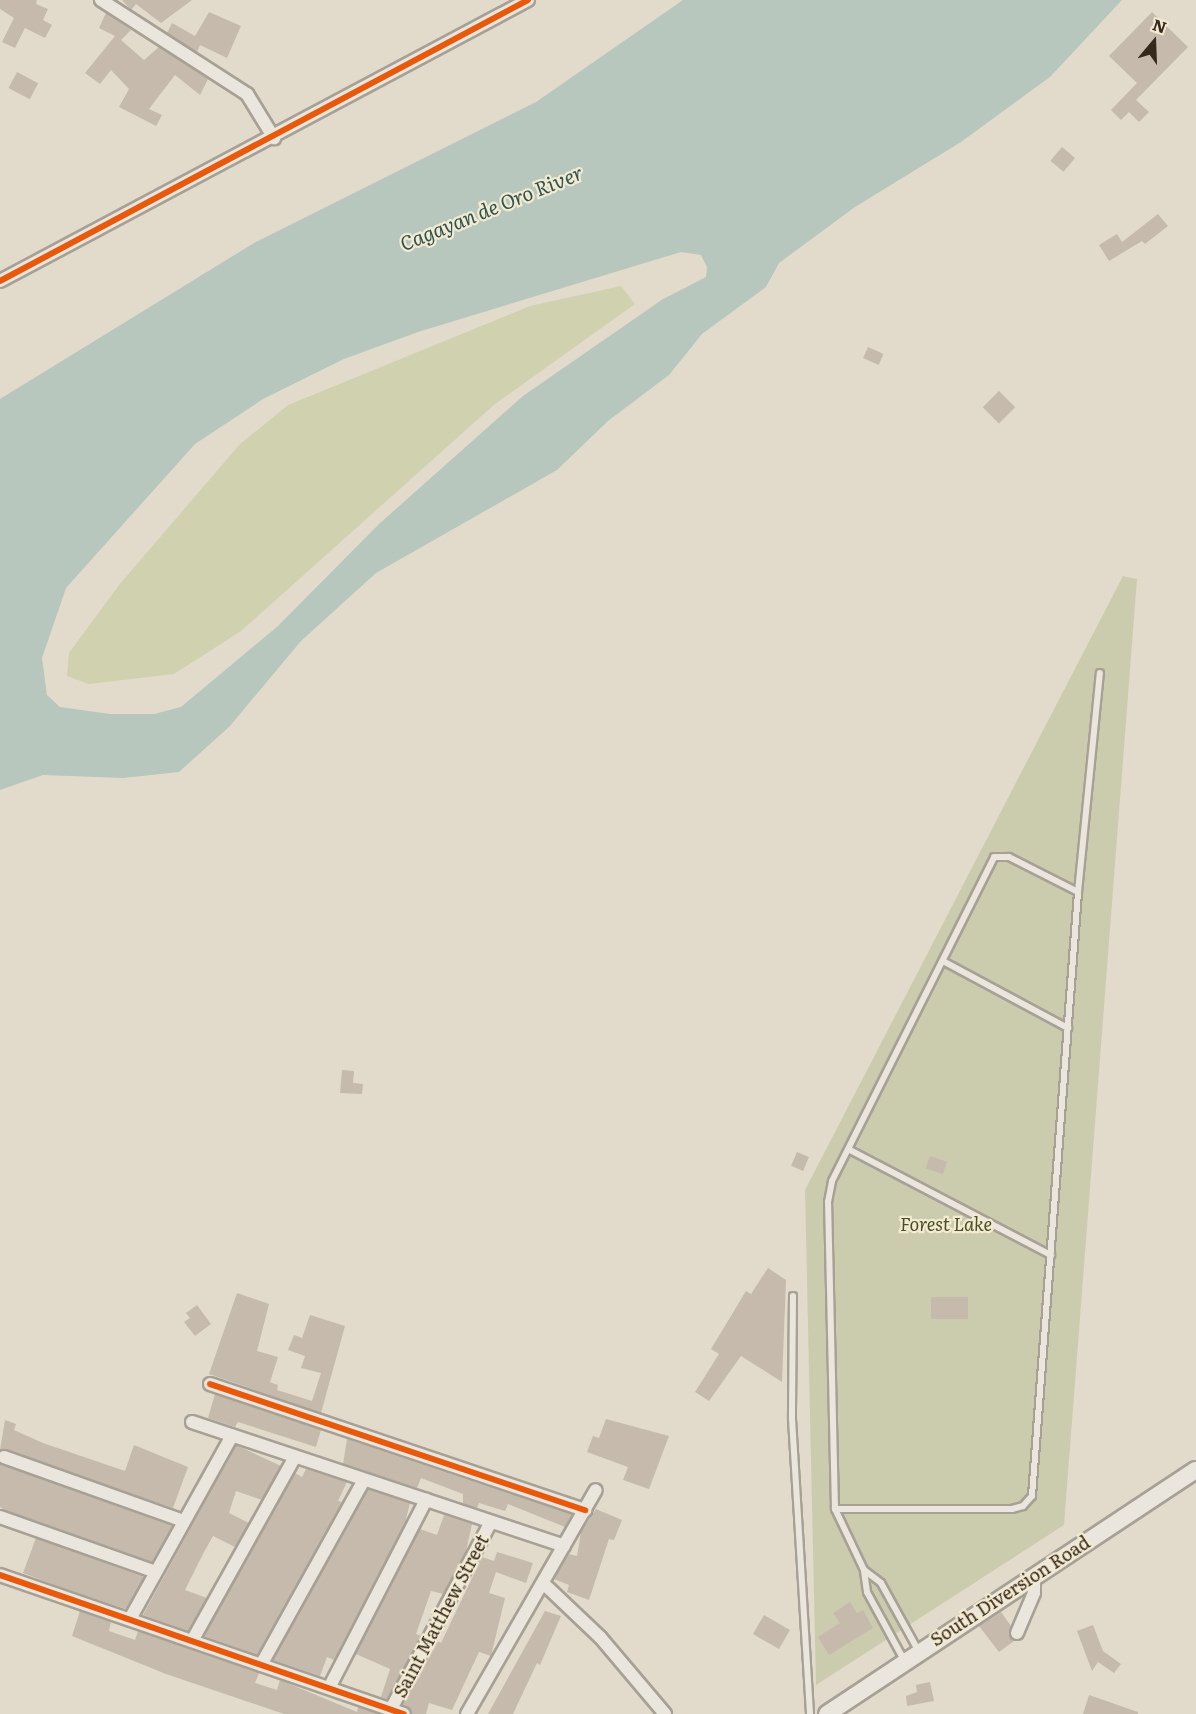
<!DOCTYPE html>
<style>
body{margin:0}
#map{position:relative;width:1196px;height:1714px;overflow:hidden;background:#e2dbcb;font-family:Literata,serif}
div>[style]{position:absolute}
.green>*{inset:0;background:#d0d1ae}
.cemetery>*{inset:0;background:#cbcbae}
.water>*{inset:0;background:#b7c7bd}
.building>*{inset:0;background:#c5baac;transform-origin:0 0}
.roads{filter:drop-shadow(2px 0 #a7a095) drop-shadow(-2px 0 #a7a095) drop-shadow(0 2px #a7a095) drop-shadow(0 -2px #a7a095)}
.service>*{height:6px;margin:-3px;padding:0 3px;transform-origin:3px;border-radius:3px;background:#eae6dd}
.minor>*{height:12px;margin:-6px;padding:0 6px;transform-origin:6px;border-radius:6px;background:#eae6dd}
.secondary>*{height:16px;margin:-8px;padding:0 8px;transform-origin:8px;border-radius:8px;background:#eae6dd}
.cycleway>*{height:6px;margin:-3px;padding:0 3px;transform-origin:3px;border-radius:3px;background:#e8590c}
span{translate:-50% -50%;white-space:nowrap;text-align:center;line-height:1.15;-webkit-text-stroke:4.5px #f3ead1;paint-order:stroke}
.park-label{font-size:18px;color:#455026;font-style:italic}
.street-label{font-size:18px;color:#35291e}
.water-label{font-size:20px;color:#2e5451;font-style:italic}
.north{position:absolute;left:1124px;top:12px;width:60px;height:60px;-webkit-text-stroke:4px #f3ead1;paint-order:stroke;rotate:19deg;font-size:16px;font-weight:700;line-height:24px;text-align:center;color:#35291e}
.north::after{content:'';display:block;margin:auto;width:21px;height:27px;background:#35291e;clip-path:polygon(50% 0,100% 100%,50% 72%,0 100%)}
</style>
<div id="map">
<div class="green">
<div style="clip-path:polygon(621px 286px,635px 304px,495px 404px,241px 631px,174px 674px,89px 684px,67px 676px,69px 653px,119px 585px,240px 444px,288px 405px,530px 306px)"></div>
</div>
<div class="cemetery">
<div style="clip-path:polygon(1123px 576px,1137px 579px,1064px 1525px,816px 1685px,805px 1190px)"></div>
</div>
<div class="water">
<div style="clip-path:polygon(evenodd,683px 0,1122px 0,1050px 77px,961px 142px,855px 207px,779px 263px,766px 287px,702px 334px,669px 375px,608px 421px,557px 470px,376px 573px,301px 641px,230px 726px,179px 772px,123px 778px,43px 775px,0 790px,0 399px,254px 243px,536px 102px,683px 0,681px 252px,701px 255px,707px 267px,706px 277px,663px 299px,523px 396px,379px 524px,278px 626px,181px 707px,154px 714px,110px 714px,60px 707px,47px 695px,42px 658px,66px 588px,195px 444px,263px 399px,344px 359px,418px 332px,681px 252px)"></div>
</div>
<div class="building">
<div style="clip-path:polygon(0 0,37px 0,36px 4px,48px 9px,43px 20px,52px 25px,45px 38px,25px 28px,15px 48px,2px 42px,14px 18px,0 9px)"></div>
<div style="clip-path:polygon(122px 0,192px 0,161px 23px,136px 4px,131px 10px)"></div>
<div style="clip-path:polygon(209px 12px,241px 26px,227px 58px,200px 45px,197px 52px,167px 33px,172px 23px,195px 36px)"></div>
<div style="clip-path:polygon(1152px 12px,1188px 47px,1136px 100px,1149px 112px,1139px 122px,1129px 112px,1121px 120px,1111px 110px,1137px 83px,1109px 56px)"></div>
<div style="clip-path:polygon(106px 13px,131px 30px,121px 40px,144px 60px,159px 47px,208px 79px,200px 95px,175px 75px,149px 109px,162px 115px,156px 126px,119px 107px,129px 89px,111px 70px,100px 84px,85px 73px,115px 36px,99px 28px)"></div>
<div style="left:17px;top:72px;width:24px;height:18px;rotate:28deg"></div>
<div style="left:1062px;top:147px;width:17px;height:18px;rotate:40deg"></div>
<div style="clip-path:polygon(1158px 214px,1168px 226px,1145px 244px,1142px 241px,1109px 261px,1099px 245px,1117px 234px,1122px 242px)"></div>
<div style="left:868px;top:347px;width:17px;height:12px;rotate:24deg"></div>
<div style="left:999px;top:391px;width:23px;height:23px;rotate:45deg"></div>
<div style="clip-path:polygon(342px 1070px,354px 1071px,353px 1083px,363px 1084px,362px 1094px,340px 1093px)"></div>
<div style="left:797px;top:1152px;width:13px;height:15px;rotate:23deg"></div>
<div style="left:930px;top:1156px;width:18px;height:13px;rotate:19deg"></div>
<div style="clip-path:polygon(768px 1268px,786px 1280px,782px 1382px,741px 1356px,709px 1401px,695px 1392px,719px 1354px,711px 1349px,746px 1291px,751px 1294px)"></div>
<div style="clip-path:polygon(237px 1293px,269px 1304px,257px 1351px,278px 1357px,270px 1382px,278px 1385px,277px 1390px,312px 1401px,321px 1373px,301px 1368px,305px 1356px,288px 1350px,294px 1335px,302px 1338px,310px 1315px,345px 1326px,321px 1413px,209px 1374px)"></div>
<div style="left:931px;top:1297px;width:37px;height:22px"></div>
<div style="clip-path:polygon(197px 1305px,211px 1324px,195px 1336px,184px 1322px,190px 1318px,186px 1313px)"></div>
<div style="clip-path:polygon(215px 1394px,321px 1430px,316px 1447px,238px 1422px,235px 1427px,208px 1418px)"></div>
<div style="clip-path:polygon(606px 1419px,669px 1436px,649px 1489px,623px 1480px,628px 1467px,587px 1452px,593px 1436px,599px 1438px)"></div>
<div style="clip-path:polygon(5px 1420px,16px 1424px,14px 1430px,43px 1443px,125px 1471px,134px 1445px,188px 1467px,173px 1508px,0 1450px)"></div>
<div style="clip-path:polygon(347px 1439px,465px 1479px,572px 1514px,565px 1527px,508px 1504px,505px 1511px,479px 1503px,477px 1508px,463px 1504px,463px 1494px,421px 1478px,417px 1488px,343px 1464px)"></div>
<div style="clip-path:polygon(236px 1445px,281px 1466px,262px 1500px,236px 1491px,229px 1513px,249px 1523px,235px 1547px,213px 1536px,203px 1554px,185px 1590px,207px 1598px,188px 1631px,143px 1615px)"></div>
<div style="clip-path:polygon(0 1464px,167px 1524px,172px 1526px,152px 1562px,5px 1510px,0 1507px)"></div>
<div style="clip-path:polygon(306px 1469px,347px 1482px,338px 1501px,342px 1502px,257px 1655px,204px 1636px,295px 1473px,302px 1477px)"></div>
<div style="clip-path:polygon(368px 1489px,410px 1503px,405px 1523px,334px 1660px,327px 1657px,320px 1676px,273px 1660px)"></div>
<div style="clip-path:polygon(596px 1509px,622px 1520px,614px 1540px,609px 1539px,589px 1600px,567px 1592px,569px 1585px,554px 1579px,569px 1554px,577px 1556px,581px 1532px)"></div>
<div style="clip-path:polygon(444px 1515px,472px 1524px,466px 1551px,443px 1594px,431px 1591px,416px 1634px,421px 1636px,387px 1699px,381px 1697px,390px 1669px,356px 1654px,420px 1529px,437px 1535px)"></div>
<div style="clip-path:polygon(36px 1538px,144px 1577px,126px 1609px,57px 1586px,23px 1573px)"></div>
<div style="clip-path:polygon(497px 1552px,533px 1563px,526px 1583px,496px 1572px,489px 1593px,505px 1598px,491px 1656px,479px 1652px,452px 1710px,429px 1703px,426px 1714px,412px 1714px,403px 1705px,437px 1641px,441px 1643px,482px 1557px,494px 1561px)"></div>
<div style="clip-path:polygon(850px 1602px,857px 1613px,863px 1610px,873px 1628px,829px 1655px,818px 1637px,840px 1623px,833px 1613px)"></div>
<div style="clip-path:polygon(80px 1611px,111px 1622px,109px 1631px,135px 1640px,138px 1631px,259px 1673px,255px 1683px,277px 1690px,280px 1680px,357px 1712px,358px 1707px,379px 1714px,284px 1714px,166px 1674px,72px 1636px)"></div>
<div style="clip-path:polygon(545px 1611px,561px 1616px,540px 1665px,537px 1663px,513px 1714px,488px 1714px)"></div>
<div style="clip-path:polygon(1001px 1612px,1011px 1626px,1009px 1635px,1014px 1641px,999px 1652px,979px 1626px)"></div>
<div style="left:764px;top:1615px;width:30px;height:22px;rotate:30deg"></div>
<div style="clip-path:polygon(1093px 1625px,1103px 1651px,1121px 1664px,1114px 1673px,1098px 1662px,1092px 1671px,1077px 1631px)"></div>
<div style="clip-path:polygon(930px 1682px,934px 1701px,907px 1706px,906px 1696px,917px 1692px,916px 1685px)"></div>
<div style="clip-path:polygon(1089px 1695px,1138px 1712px,1138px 1714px,1083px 1714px)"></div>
</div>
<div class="roads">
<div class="service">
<div style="left:943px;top:961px;width:142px;rotate:28.2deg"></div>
<div style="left:850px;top:1150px;width:227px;rotate:27.6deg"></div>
<div style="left:793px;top:1296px;width:123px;rotate:90.5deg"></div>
<div style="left:792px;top:1419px;width:296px;rotate:86.5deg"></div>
<div style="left:835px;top:1509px;width:177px"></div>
<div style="left:1012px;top:1509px;width:11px;rotate:-15deg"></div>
<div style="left:1023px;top:1506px;width:13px;rotate:-48deg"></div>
<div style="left:1032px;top:1496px;width:606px;rotate:-85.64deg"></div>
<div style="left:1078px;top:892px;width:220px;rotate:-84.3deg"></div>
<div style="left:864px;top:1570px;width:68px;rotate:-115.4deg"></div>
<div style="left:835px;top:1509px;width:307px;rotate:-91.3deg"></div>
<div style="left:828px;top:1202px;width:21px;rotate:-79deg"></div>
<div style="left:832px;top:1181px;width:362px;rotate:-63.4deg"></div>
<div style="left:994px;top:857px;width:15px"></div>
<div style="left:1009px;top:857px;width:77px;rotate:26.9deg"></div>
<div style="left:904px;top:1660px;width:77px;rotate:-118.6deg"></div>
<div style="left:867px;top:1592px;width:22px;rotate:-98deg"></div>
<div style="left:864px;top:1570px;width:21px;rotate:37deg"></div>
<div style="left:881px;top:1583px;width:77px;rotate:61.1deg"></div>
</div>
<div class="minor">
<div style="left:101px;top:0;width:174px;rotate:32.8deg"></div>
<div style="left:247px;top:94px;width:52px;rotate:58.5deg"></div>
<div style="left:0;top:281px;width:598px;rotate:-28.02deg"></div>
<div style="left:210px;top:1384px;width:396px;rotate:18.6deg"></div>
<div style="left:192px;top:1422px;width:392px;rotate:18.4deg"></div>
<div style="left:4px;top:1457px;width:191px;rotate:19.6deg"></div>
<div style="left:0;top:1517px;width:165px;rotate:19.4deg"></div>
<div style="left:0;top:1575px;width:427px;rotate:19deg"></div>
<div style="left:543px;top:1583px;width:79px;rotate:43.5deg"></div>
<div style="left:600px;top:1637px;width:101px;rotate:49.8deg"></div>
<div style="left:130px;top:1619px;width:210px;rotate:-60.9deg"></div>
<div style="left:1017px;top:1633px;width:43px;rotate:-67deg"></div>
<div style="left:1034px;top:1593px;width:10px;rotate:-90deg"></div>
<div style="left:1034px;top:1583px;width:9px;rotate:-159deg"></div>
<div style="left:192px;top:1641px;width:211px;rotate:-60.8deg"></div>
<div style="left:261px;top:1665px;width:212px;rotate:-60.9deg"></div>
<div style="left:329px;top:1688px;width:212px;rotate:-62.7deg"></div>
<div style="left:391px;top:1709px;width:212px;rotate:-61.9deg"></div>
<div style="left:467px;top:1714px;width:258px;rotate:-60.1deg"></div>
</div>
<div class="secondary">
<div style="left:827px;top:1714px;width:442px;rotate:-33.5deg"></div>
</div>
</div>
<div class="cycleway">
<div style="left:0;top:281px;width:598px;rotate:-28.02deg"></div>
<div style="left:210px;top:1384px;width:396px;rotate:18.6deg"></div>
<div style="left:0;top:1575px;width:427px;rotate:19deg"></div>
</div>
<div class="park-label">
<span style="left:946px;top:1224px">Forest Lake</span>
</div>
<div class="street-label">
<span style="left:1010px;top:1591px;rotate:-33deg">South Diversion Road</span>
<span style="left:441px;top:1616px;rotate:-62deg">Saint Matthew Street</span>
</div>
<div class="water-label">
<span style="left:491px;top:207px;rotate:-22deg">Cagayan de Oro River</span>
</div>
<div class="north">N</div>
</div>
